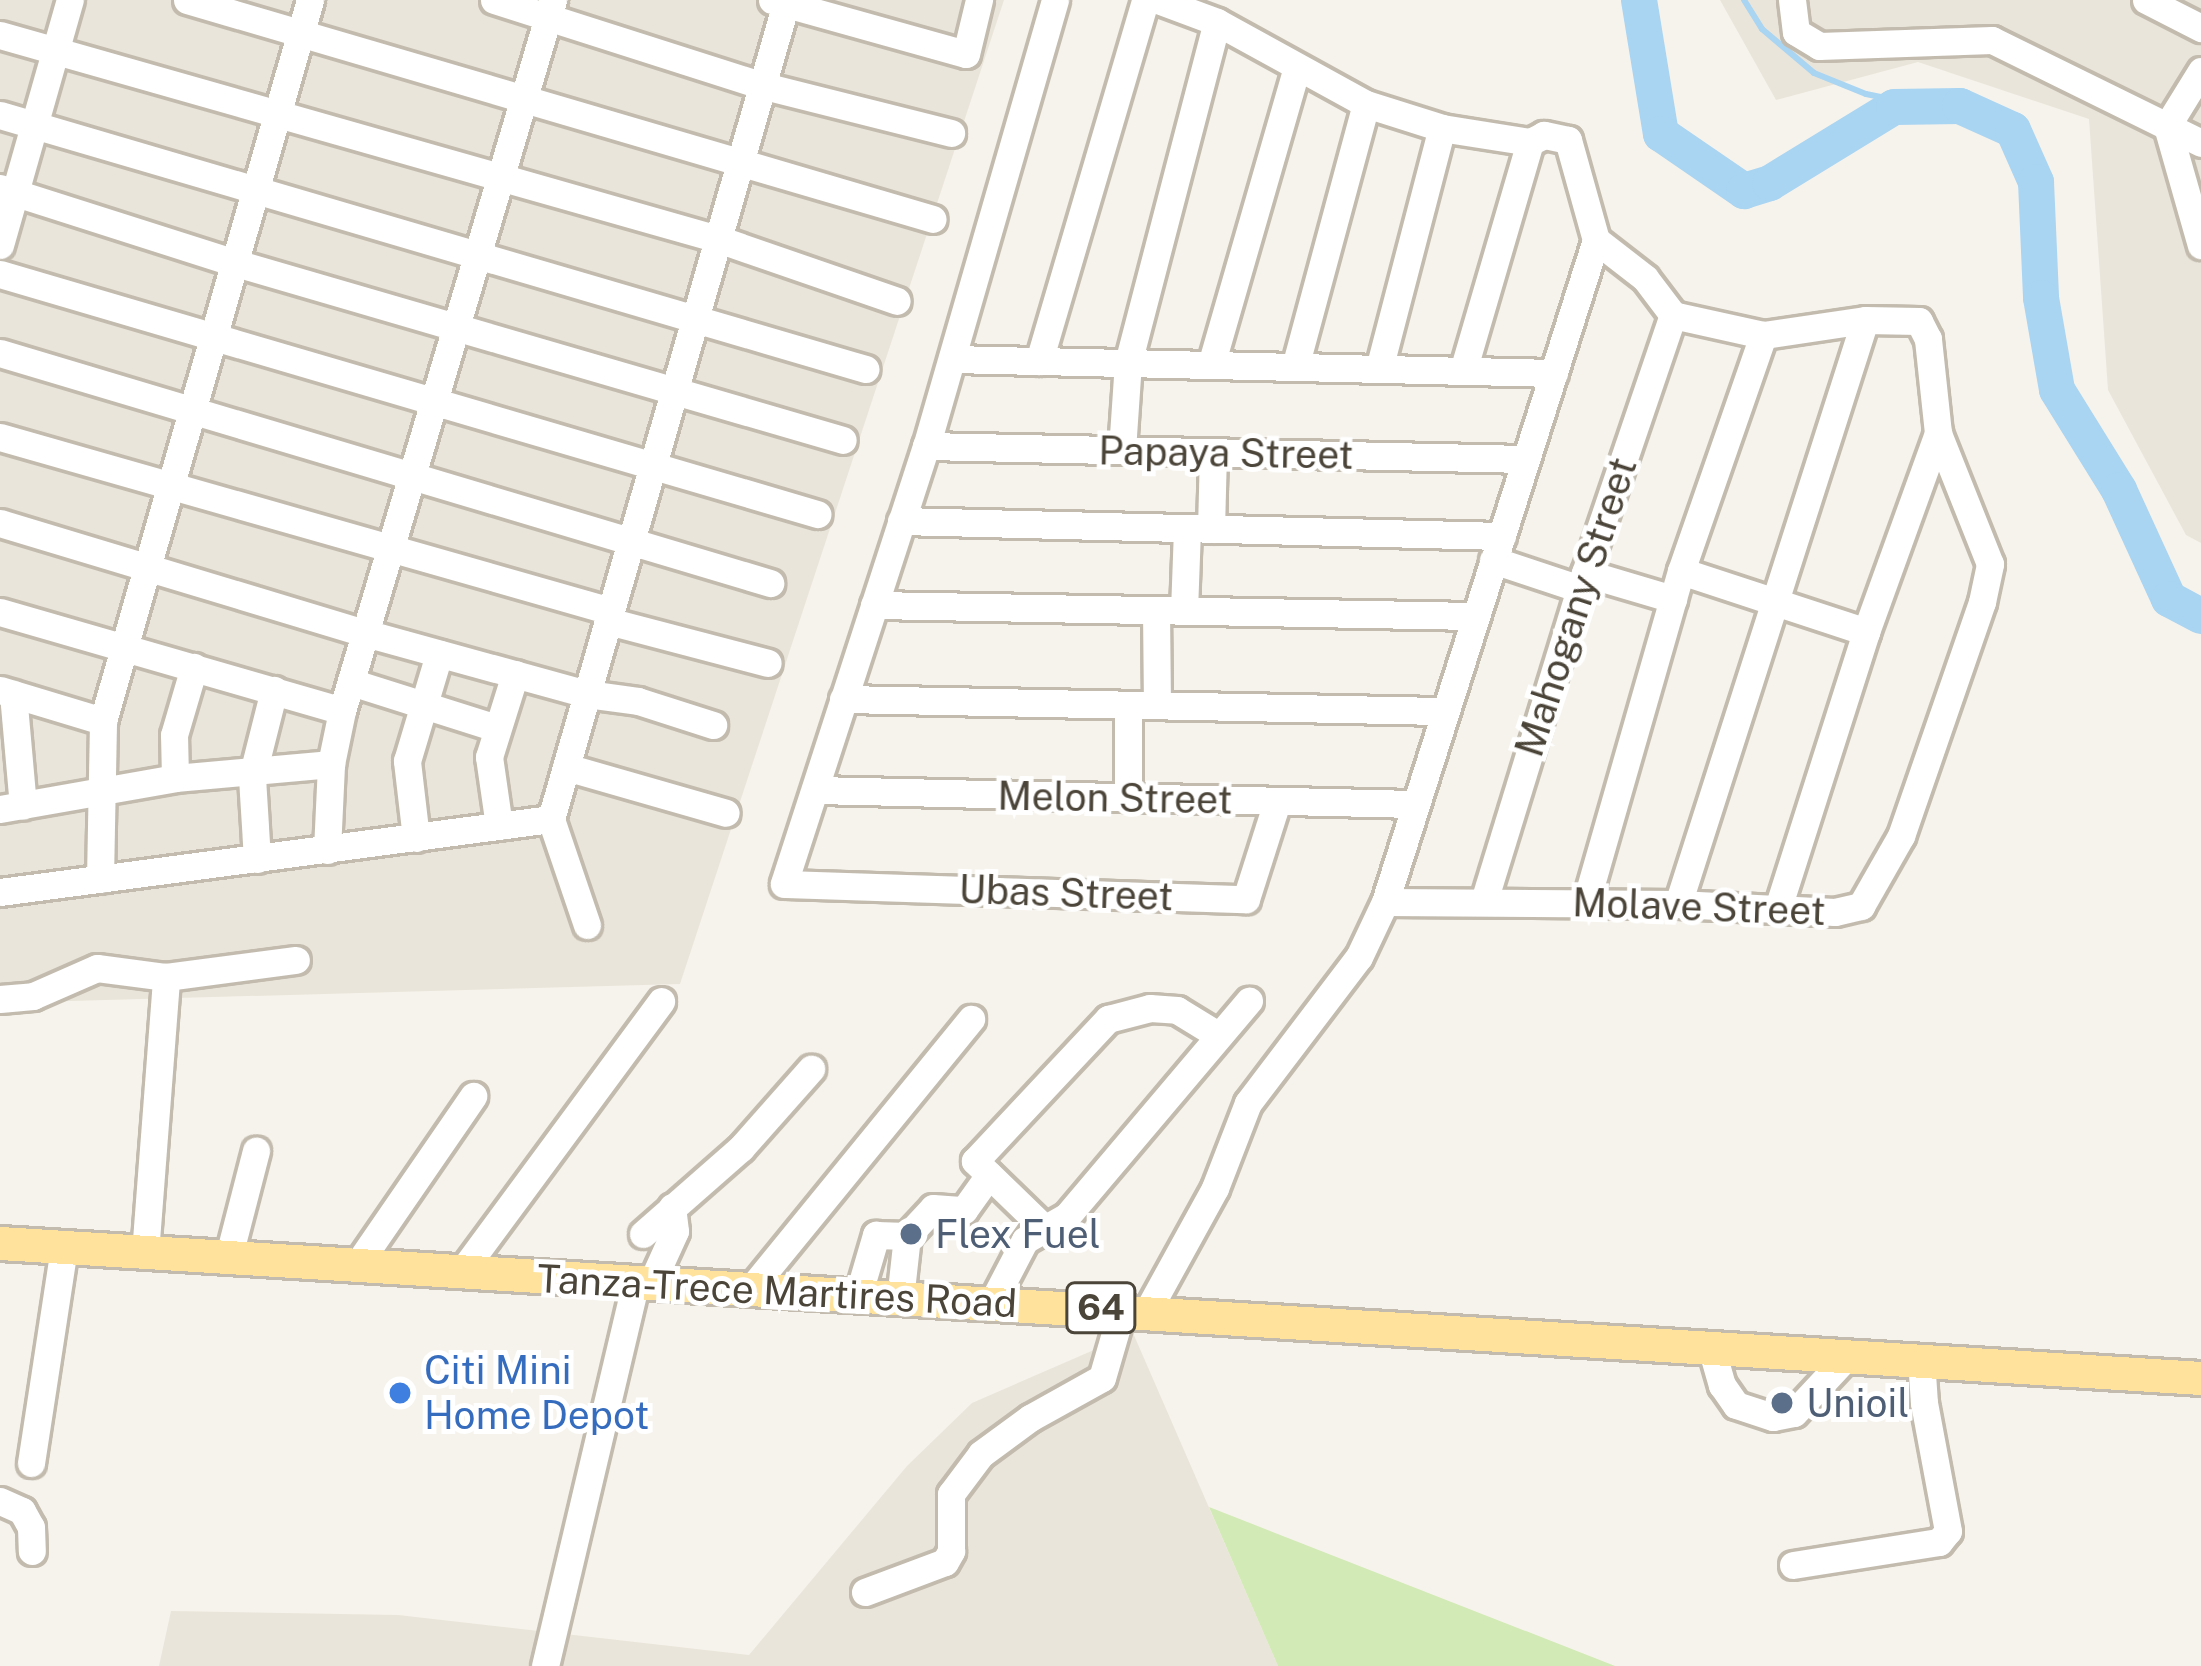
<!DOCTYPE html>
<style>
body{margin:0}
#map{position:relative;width:2201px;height:1666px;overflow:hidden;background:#f6f3ec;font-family:"Public Sans",sans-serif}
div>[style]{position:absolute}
.residential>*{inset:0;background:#eae5da}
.green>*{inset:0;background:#d2eab5}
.stream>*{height:6px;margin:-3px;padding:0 3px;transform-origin:3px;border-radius:3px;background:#a9d4f2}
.river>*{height:36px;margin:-18px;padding:0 18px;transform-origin:18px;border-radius:18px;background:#a9d4f2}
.roads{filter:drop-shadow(3px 0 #c2bbae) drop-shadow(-3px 0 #c2bbae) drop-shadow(0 3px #c2bbae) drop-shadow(0 -3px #c2bbae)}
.minor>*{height:27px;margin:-13.5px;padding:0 13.5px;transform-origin:13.5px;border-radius:13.5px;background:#fff}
.major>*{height:33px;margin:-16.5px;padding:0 16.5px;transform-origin:16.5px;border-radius:16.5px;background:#ffe39c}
.dots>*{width:33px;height:33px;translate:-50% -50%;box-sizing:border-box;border:6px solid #fff;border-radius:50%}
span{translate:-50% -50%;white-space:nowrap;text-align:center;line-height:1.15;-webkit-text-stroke:10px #fff;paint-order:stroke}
.shield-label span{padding:3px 9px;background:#fff;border:3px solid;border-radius:9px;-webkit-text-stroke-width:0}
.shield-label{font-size:36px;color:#4b4439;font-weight:700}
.street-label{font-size:39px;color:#4b4439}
.service-label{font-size:39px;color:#4e5e75}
.left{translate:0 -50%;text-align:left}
.shop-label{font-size:39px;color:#366cbe}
</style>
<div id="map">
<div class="residential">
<div style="clip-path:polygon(0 0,1004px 0,680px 984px,0 1003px)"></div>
<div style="clip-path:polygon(1720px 0,2201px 0,2201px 543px,2186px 535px,2108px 390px,2089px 119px,1918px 62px,1776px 100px)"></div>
<div style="clip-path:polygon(1133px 1333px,1278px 1666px,159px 1666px,171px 1611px,398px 1615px,749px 1655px,907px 1466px,972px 1403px)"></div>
</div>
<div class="green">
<div style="clip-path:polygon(1209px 1507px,1615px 1666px,1278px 1666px)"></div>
</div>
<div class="stream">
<div style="left:1744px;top:0;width:34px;rotate:58deg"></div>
<div style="left:1762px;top:29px;width:68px;rotate:40.2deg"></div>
<div style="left:1814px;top:73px;width:56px;rotate:22deg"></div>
<div style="left:1866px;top:94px;width:60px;rotate:11.5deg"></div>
</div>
<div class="river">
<div style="left:1639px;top:0;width:136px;rotate:80.7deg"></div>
<div style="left:1661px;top:134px;width:101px;rotate:34.5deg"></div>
<div style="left:1744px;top:191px;width:27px;rotate:-17deg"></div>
<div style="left:1770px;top:183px;width:145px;rotate:-31.5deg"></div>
<div style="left:1894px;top:107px;width:66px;rotate:-0.9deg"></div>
<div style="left:1960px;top:106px;width:58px;rotate:24.4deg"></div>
<div style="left:2013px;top:130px;width:57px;rotate:66.1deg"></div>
<div style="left:2036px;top:182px;width:116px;rotate:87.5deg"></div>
<div style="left:2041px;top:298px;width:93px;rotate:80.1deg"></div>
<div style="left:2057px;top:390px;width:118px;rotate:58.2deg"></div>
<div style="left:2119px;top:490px;width:120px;rotate:65.4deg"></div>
<div style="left:2169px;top:599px;width:36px;rotate:28deg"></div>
</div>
<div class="roads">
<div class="minor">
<div style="left:187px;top:0;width:777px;rotate:16.36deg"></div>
<div style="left:494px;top:0;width:283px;rotate:17.7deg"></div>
<div style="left:764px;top:86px;width:193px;rotate:14.1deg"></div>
<div style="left:772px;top:0;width:201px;rotate:15.6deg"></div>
<div style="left:966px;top:54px;width:56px;rotate:-76.5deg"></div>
<div style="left:1055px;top:0;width:464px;rotate:106.1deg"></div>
<div style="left:926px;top:446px;width:460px;rotate:108deg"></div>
<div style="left:784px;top:884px;width:462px;rotate:1.9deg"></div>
<div style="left:1246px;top:899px;width:102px;rotate:-72.3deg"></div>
<div style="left:1792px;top:0;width:32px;rotate:83deg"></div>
<div style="left:1796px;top:32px;width:27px;rotate:31deg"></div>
<div style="left:1819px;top:46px;width:173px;rotate:-2deg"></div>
<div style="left:1992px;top:40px;width:233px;rotate:26.2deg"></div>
<div style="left:2146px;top:0;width:62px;rotate:27deg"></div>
<div style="left:0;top:35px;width:746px;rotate:15.86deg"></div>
<div style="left:718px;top:239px;width:189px;rotate:19.1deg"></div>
<div style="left:2201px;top:71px;width:65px;rotate:121.7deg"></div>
<div style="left:2167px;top:126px;width:124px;rotate:74.1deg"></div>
<div style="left:0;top:115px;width:902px;rotate:16.36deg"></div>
<div style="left:0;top:188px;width:244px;rotate:17.7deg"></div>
<div style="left:232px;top:262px;width:636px;rotate:16.24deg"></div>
<div style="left:0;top:245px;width:255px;rotate:-74.1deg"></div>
<div style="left:0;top:274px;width:852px;rotate:16.37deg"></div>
<div style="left:0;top:353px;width:804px;rotate:16.63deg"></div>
<div style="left:952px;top:359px;width:602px;rotate:1.33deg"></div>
<div style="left:1039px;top:361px;width:376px;rotate:-73.6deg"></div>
<div style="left:1211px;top:365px;width:307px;rotate:-73.9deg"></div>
<div style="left:1295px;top:367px;width:272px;rotate:-74.9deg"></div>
<div style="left:1379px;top:369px;width:249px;rotate:-75.4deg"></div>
<div style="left:1463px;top:371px;width:239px;rotate:-73.7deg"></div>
<div style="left:0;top:437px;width:635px;rotate:15.9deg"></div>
<div style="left:926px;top:446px;width:599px;rotate:1.24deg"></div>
<div style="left:1122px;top:450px;width:87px;rotate:-86.1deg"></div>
<div style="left:1128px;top:363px;width:352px;rotate:-75.4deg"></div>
<div style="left:901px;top:521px;width:601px;rotate:1.43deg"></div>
<div style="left:0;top:523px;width:381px;rotate:16.8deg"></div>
<div style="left:365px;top:633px;width:230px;rotate:15.4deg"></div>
<div style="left:587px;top:694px;width:51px;rotate:7.8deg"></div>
<div style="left:638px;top:701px;width:79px;rotate:17.7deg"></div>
<div style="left:1211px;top:529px;width:77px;rotate:-88.5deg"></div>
<div style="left:1493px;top:560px;width:92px;rotate:18.4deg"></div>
<div style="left:1681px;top:571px;width:195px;rotate:18.2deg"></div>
<div style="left:1585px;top:573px;width:92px;rotate:16.5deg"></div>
<div style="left:874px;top:605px;width:601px;rotate:1.05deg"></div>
<div style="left:1156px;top:610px;width:95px;rotate:89.4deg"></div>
<div style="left:1184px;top:611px;width:82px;rotate:-87.9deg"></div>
<div style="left:0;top:612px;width:356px;rotate:16.1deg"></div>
<div style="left:608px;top:621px;width:165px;rotate:14.7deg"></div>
<div style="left:351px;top:682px;width:152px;rotate:17.6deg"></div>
<div style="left:0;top:690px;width:108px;rotate:16.8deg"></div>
<div style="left:13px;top:694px;width:112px;rotate:84.9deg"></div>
<div style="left:843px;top:699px;width:600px;rotate:1.15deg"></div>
<div style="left:566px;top:767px;width:166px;rotate:16deg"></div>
<div style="left:175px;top:778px;width:43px;rotate:-91.3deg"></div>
<div style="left:174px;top:735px;width:71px;rotate:-73.6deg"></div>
<div style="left:816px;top:790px;width:598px;rotate:1.34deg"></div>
<div style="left:1128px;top:798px;width:93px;rotate:-90deg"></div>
<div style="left:0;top:809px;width:178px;rotate:-10deg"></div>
<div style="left:175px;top:778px;width:157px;rotate:-5.1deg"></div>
<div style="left:499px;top:826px;width:70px;rotate:-98.2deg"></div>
<div style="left:489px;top:757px;width:87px;rotate:-72.6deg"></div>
<div style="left:416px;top:838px;width:78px;rotate:-96.7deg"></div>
<div style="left:407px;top:761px;width:112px;rotate:-73.3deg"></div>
<div style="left:327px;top:850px;width:86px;rotate:-87.3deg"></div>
<div style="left:331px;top:764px;width:54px;rotate:-78.3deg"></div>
<div style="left:342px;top:711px;width:742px;rotate:-73.47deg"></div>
<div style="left:257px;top:859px;width:82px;rotate:-93.5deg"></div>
<div style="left:252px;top:777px;width:90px;rotate:-75.8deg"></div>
<div style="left:100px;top:879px;width:158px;rotate:-88.9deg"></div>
<div style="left:103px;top:721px;width:750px;rotate:-73.98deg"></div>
<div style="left:0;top:892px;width:556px;rotate:-7.55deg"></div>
<div style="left:1484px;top:901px;width:343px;rotate:-72.9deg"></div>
<div style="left:1585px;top:573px;width:273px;rotate:-71.2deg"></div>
<div style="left:1385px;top:902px;width:293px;rotate:0.4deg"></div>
<div style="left:1678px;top:904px;width:157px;rotate:2.9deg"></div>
<div style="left:1835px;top:912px;width:27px;rotate:-13deg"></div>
<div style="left:1861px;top:906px;width:81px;rotate:-60.3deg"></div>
<div style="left:1901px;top:836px;width:248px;rotate:-70.9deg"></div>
<div style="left:1982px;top:602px;width:39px;rotate:-78deg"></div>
<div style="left:1990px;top:564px;width:141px;rotate:-111.7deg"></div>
<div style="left:1938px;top:433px;width:95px;rotate:-96.1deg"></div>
<div style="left:1928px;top:339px;width:20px;rotate:-117deg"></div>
<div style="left:1919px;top:321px;width:54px;rotate:-178.9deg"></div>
<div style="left:1865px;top:320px;width:103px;rotate:171.6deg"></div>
<div style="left:1763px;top:335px;width:92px;rotate:-167.5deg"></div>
<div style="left:1673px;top:315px;width:46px;rotate:-127.1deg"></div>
<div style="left:1645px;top:278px;width:62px;rotate:-142.2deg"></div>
<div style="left:1586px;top:902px;width:344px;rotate:-74deg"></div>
<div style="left:1681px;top:571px;width:250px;rotate:-70.8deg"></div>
<div style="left:1678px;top:904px;width:613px;rotate:-72.24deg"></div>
<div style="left:1778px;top:908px;width:290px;rotate:-72.3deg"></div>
<div style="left:1866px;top:632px;width:212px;rotate:-70.1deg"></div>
<div style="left:587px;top:925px;width:112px;rotate:-108.8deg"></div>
<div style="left:551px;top:819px;width:852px;rotate:-73.93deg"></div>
<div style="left:0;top:999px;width:33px;rotate:-5deg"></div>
<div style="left:33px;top:996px;width:70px;rotate:-23.6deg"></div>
<div style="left:97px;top:968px;width:70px;rotate:7.4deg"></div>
<div style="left:166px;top:977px;width:131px;rotate:-7.5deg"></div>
<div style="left:1043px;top:1227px;width:95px;rotate:-135.9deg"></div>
<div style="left:975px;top:1161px;width:195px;rotate:-46.9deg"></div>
<div style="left:1108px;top:1019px;width:43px;rotate:-14.7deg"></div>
<div style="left:1150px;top:1008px;width:27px;rotate:4deg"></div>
<div style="left:1177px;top:1010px;width:46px;rotate:31.6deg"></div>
<div style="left:643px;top:1234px;width:130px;rotate:-41.3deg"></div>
<div style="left:741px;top:1148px;width:106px;rotate:-48.5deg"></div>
<div style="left:907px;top:1236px;width:38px;rotate:-47deg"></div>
<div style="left:933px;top:1208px;width:31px;rotate:4deg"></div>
<div style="left:964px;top:1210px;width:43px;rotate:-54.5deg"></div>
<div style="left:145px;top:1253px;width:277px;rotate:-85.6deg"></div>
<div style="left:228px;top:1259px;width:112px;rotate:-75.5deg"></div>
<div style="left:355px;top:1268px;width:209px;rotate:-55.5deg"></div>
<div style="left:460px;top:1274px;width:339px;rotate:-53.6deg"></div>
<div style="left:651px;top:1284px;width:58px;rotate:-65.6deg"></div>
<div style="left:675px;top:1231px;width:24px;rotate:-97deg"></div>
<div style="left:750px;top:1290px;width:350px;rotate:-50.8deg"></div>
<div style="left:858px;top:1296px;width:64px;rotate:-73.6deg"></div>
<div style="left:876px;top:1235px;width:31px;rotate:2deg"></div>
<div style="left:907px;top:1236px;width:63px;rotate:96.3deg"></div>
<div style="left:992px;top:1303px;width:71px;rotate:-62.4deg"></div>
<div style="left:1025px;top:1240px;width:48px;rotate:-29.7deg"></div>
<div style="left:1067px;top:1216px;width:282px;rotate:-49.8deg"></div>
<div style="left:1148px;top:1310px;width:139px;rotate:-61.2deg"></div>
<div style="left:1215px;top:1188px;width:91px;rotate:-68.8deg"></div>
<div style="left:1248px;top:1103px;width:183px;rotate:-52.8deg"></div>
<div style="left:1359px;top:957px;width:61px;rotate:-64.7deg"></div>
<div style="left:1385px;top:902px;width:695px;rotate:-72.32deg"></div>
<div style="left:1596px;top:240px;width:104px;rotate:-105.6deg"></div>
<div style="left:1568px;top:140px;width:25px;rotate:-168deg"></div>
<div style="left:1544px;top:135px;width:16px;rotate:153deg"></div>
<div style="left:1530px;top:142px;width:89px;rotate:-171deg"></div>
<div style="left:1442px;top:128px;width:80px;rotate:-162.5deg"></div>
<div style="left:1366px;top:104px;width:170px;rotate:-151.2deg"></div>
<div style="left:1217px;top:22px;width:63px;rotate:-159.6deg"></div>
<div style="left:1711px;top:1347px;width:40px;rotate:74deg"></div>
<div style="left:1722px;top:1385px;width:24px;rotate:55deg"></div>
<div style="left:1736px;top:1405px;width:39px;rotate:18deg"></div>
<div style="left:1773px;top:1417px;width:21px;rotate:-11deg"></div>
<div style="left:1794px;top:1413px;width:79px;rotate:-47deg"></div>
<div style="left:31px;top:1463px;width:219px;rotate:-81.3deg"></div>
<div style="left:0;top:1501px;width:24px;rotate:24deg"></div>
<div style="left:22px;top:1511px;width:18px;rotate:61deg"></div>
<div style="left:31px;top:1527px;width:24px;rotate:88deg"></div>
<div style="left:1793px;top:1565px;width:148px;rotate:-9deg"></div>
<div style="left:1939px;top:1542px;width:14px;rotate:-51deg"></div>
<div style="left:1948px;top:1531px;width:130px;rotate:-100.6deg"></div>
<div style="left:1924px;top:1403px;width:44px;rotate:-93.9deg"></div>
<div style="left:865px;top:1592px;width:85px;rotate:-20.6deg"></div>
<div style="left:945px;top:1562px;width:13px;rotate:-61deg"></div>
<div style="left:951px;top:1551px;width:57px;rotate:-90deg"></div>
<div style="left:951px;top:1494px;width:50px;rotate:-53.1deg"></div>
<div style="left:981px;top:1454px;width:61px;rotate:-36.3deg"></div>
<div style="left:1030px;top:1418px;width:82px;rotate:-29.1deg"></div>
<div style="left:1102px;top:1378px;width:72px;rotate:-73.8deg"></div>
<div style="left:545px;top:1666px;width:395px;rotate:-76.7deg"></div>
</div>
<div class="major">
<div style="left:0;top:1243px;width:2205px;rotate:3.51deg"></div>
</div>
</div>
<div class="dots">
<div style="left:911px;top:1234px;background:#5c6f8a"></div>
<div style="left:400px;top:1393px;background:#3f7fe0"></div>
<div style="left:1782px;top:1403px;background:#5c6f8a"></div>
</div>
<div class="shield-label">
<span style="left:1101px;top:1308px">64</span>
</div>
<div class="street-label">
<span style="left:1226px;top:453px;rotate:1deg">Papaya Street</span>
<span style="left:1576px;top:607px;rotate:-72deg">Mahogany Street</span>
<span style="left:1115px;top:798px;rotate:1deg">Melon Street</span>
<span style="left:1066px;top:893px;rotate:2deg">Ubas Street</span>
<span style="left:1699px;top:907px;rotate:2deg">Molave Street</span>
<span style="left:777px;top:1291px;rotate:3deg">Tanza-Trece Martires Road</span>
</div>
<div class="service-label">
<span class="left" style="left:935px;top:1234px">Flex Fuel</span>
<span class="left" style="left:1806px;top:1403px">Unioil</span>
</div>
<div class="shop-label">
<span class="left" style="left:424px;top:1393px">Citi Mini<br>Home Depot</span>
</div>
</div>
